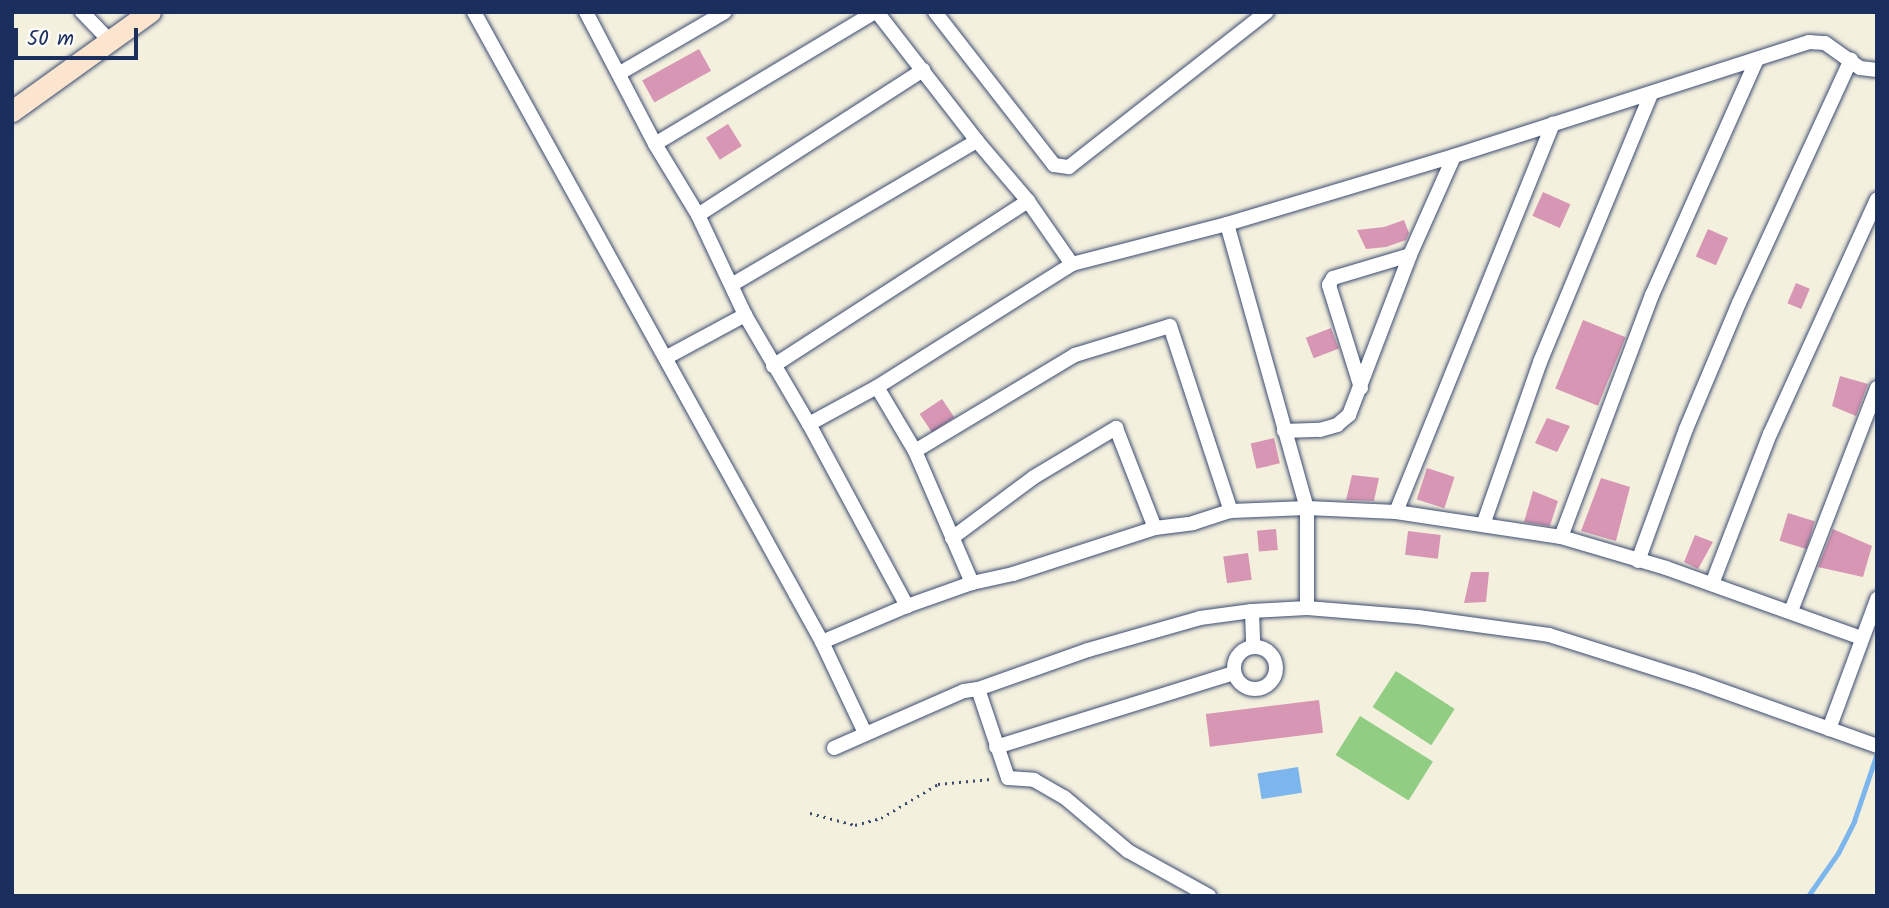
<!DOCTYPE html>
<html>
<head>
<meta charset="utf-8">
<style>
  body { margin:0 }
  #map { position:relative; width:1889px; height:908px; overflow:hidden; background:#f4f0de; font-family:Kalam,sans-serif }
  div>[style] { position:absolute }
  .green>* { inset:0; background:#91ce84; transform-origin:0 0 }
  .water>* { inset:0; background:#7cb6ed; transform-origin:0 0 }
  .stream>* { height:5px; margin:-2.5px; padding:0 2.5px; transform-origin:2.5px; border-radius:2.5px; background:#7cb6ed }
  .building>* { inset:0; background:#d796b4; transform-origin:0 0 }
  .path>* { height:2.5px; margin-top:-1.25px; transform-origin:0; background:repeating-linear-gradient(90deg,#3c4c71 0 2px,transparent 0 7px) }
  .roads { filter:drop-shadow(0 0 2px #3c4c71) drop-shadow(0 0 2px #3c4c71) }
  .street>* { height:14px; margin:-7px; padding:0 7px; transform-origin:7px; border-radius:7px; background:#fff }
  .street>.ring { margin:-7px; padding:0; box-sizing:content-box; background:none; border:14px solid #fff; border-radius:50% }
  .secondary>* { height:21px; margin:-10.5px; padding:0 10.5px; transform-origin:10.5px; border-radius:10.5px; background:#fbe5cf }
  span { translate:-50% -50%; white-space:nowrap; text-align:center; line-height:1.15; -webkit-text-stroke:6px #fdfcf7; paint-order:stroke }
  .frame { position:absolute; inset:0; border:14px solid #1b2f5e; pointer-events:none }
  .scale { position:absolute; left:14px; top:28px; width:124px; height:32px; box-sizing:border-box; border:4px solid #1b2f5e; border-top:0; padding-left:9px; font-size:21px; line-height:24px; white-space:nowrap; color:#1b2f5e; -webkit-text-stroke:5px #fdfcf7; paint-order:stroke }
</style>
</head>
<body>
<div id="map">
  <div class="green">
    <i style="left:1396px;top:671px;width:70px;height:43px;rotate:33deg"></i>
    <i style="left:1360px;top:716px;width:86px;height:46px;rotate:32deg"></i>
  </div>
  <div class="water">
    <i style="left:1298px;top:767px;width:26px;height:41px;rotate:81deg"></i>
  </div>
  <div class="stream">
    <i style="left:1808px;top:896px;width:52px;rotate:-55.1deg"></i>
    <i style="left:1838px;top:853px;width:36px;rotate:-63deg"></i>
    <i style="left:1854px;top:821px;width:72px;rotate:-71.3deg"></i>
  </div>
  <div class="building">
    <i style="left:699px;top:49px;width:25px;height:65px;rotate:61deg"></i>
    <i style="left:728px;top:124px;width:26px;height:26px;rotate:58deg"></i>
    <i style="left:1543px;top:192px;width:30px;height:26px;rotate:24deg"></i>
    <i style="clip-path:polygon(1404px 220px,1409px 233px,1406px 240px,1386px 247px,1366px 249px,1357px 230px,1384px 227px)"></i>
    <i style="left:1708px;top:229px;width:22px;height:30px;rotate:24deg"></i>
    <i style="left:1796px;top:283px;width:15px;height:22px;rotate:23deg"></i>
    <i style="left:1583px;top:320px;width:46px;height:74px;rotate:22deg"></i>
    <i style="left:1331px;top:328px;width:22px;height:27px;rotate:69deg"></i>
    <i style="clip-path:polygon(1840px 376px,1868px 384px,1856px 416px,1832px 406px)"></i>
    <i style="left:942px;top:399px;width:22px;height:27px;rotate:56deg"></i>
    <i style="clip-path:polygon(1547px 418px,1570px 426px,1557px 452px,1535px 443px)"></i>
    <i style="left:1274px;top:438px;width:26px;height:24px;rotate:77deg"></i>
    <i style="left:1427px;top:468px;width:29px;height:33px;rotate:18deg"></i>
    <i style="clip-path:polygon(1352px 475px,1379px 478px,1374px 501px,1346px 500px)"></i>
    <i style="clip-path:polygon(1601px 478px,1630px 487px,1616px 541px,1581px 531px)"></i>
    <i style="clip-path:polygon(1533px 491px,1558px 501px,1550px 526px,1524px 522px)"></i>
    <i style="left:1788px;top:513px;width:28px;height:29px;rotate:17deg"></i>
    <i style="left:1276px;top:529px;width:21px;height:19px;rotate:85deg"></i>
    <i style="clip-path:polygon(1833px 529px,1872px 546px,1863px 577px,1818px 567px)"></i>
    <i style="left:1408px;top:531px;width:33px;height:24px;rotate:7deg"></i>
    <i style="clip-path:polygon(1695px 535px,1713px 542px,1698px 569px,1684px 562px)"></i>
    <i style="left:1248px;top:553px;width:27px;height:25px;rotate:82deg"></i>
    <i style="clip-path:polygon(1471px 572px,1489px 572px,1486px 602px,1464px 603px)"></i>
    <i style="left:1319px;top:700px;width:33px;height:114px;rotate:83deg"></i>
  </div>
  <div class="path">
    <i style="left:810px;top:813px;width:47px;rotate:14.9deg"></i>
    <i style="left:855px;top:825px;width:27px;rotate:-15deg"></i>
    <i style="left:881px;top:818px;width:66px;rotate:-30.8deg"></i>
    <i style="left:938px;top:784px;width:53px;rotate:-5.4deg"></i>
  </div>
  <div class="roads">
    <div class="street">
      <i style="left:82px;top:12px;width:39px;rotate:46deg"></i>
      <i style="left:474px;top:12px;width:720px;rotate:61.08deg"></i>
      <i style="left:822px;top:642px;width:101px;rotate:64.7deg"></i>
      <i style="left:586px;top:12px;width:149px;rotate:62.4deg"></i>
      <i style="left:655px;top:144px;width:83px;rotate:58.8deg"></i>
      <i style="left:698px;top:215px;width:110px;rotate:64.8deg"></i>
      <i style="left:745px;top:315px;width:126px;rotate:59.6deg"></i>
      <i style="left:809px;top:424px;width:207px;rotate:61.7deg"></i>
      <i style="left:877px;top:12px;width:163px;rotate:52.2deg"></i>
      <i style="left:977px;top:141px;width:79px;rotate:49.6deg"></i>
      <i style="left:1028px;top:201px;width:77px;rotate:55.1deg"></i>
      <i style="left:935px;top:12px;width:194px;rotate:52.1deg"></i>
      <i style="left:1054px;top:165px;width:15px;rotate:8deg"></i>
      <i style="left:1069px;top:167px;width:251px;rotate:-38.1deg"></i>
      <i style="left:620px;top:73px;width:121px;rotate:-30.2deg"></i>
      <i style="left:655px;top:144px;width:257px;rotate:-31deg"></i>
      <i style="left:698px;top:215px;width:268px;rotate:-32.8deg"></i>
      <i style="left:1227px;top:224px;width:295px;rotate:74.3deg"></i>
      <i style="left:1307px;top:508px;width:100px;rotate:90deg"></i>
      <i style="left:733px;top:284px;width:283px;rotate:-30.4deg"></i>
      <i style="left:667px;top:357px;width:89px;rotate:-28.3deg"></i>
      <i style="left:773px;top:366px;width:304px;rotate:-32.9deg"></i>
      <i style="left:877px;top:387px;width:74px;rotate:59.3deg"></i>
      <i style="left:915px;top:451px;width:144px;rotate:66.6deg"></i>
      <i style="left:1361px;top:388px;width:108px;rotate:-107.3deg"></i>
      <i style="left:1329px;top:285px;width:8px;rotate:-60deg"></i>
      <i style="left:1333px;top:278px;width:80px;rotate:-16.6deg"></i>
      <i style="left:809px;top:424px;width:77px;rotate:-28.6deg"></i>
      <i style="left:877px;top:387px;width:231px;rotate:-32.2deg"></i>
      <i style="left:1072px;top:264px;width:160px;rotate:-14.5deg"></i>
      <i style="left:1227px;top:224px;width:237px;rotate:-16.7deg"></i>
      <i style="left:1454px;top:156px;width:373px;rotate:-17.8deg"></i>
      <i style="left:1809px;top:42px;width:16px;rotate:4deg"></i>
      <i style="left:1825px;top:43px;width:43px;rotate:35.5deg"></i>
      <i style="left:1860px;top:68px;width:17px;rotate:7deg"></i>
      <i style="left:1284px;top:431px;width:36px;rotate:-2deg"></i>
      <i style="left:1320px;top:430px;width:18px;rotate:-16deg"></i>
      <i style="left:1337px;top:425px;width:16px;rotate:-40deg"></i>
      <i style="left:1349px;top:415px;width:171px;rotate:-69.1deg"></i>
      <i style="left:1410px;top:255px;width:108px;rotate:-66deg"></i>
      <i style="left:915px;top:451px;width:187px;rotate:-31deg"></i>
      <i style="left:1075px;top:355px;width:99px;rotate:-17deg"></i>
      <i style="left:1170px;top:326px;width:195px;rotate:71.8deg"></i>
      <i style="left:1396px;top:512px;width:419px;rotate:-68deg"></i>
      <i style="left:1483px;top:525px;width:173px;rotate:-70.7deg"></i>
      <i style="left:1540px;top:362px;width:290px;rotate:-67.5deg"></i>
      <i style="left:1561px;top:537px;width:259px;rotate:-69.4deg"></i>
      <i style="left:1652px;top:295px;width:256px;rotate:-66deg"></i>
      <i style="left:952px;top:538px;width:102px;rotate:-36.6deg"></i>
      <i style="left:1034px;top:477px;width:96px;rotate:-30.9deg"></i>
      <i style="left:1116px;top:428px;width:107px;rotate:68.7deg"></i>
      <i style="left:1638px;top:561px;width:140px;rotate:-70deg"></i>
      <i style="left:1686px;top:429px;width:137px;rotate:-67.2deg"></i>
      <i style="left:1739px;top:303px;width:268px;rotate:-65.3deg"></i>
      <i style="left:1712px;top:584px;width:161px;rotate:-68.9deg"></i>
      <i style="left:1770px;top:434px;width:258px;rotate:-65.5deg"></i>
      <i style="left:1252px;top:611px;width:36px;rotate:88deg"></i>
      <i style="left:1791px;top:611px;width:239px;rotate:-68.9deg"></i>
      <i style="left:822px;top:642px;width:92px;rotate:-23deg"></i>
      <i style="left:907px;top:606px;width:69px;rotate:-19.5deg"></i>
      <i style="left:972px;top:583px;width:42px;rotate:-12.4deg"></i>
      <i style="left:1013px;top:574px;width:149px;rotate:-17.9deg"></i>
      <i style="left:1155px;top:528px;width:38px;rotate:-7deg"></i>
      <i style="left:1193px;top:523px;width:40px;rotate:-18deg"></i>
      <i style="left:1231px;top:511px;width:76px;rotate:-2.3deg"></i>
      <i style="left:1307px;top:508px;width:89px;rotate:2.6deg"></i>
      <i style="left:1396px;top:512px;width:167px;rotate:8.6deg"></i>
      <i style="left:1561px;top:537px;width:109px;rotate:16.4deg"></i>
      <i style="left:1666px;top:568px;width:208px;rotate:19.7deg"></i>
      <i class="ring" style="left:1234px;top:647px;width:28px;height:28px"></i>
      <i style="left:978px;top:689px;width:94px;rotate:71.4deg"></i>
      <i style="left:1008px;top:778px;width:26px;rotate:4deg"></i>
      <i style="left:1034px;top:780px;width:34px;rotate:30deg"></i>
      <i style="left:1064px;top:797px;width:84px;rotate:40.2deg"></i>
      <i style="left:1128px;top:851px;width:93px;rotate:29.1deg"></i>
      <i style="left:1829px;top:729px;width:139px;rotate:-69.7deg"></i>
      <i style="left:996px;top:747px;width:249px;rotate:-17.3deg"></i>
      <i style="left:834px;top:748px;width:142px;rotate:-23.7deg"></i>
      <i style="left:964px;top:691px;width:14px;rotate:-8deg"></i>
      <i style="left:978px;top:689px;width:117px;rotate:-19.5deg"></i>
      <i style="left:1088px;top:650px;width:116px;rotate:-15.9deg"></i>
      <i style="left:1200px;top:618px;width:52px;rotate:-7.7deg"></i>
      <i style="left:1252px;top:611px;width:55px;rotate:-3.1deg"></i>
      <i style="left:1307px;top:608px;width:111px;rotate:4.6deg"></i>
      <i style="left:1418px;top:617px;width:132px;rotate:7.8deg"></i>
      <i style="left:1549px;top:635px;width:150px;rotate:17.5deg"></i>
      <i style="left:1692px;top:680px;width:196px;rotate:19.6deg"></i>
    </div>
    <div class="secondary">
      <i style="left:12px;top:111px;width:170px;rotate:-35.7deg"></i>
    </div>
  </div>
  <div class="frame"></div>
  <div class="scale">50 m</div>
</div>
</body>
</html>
